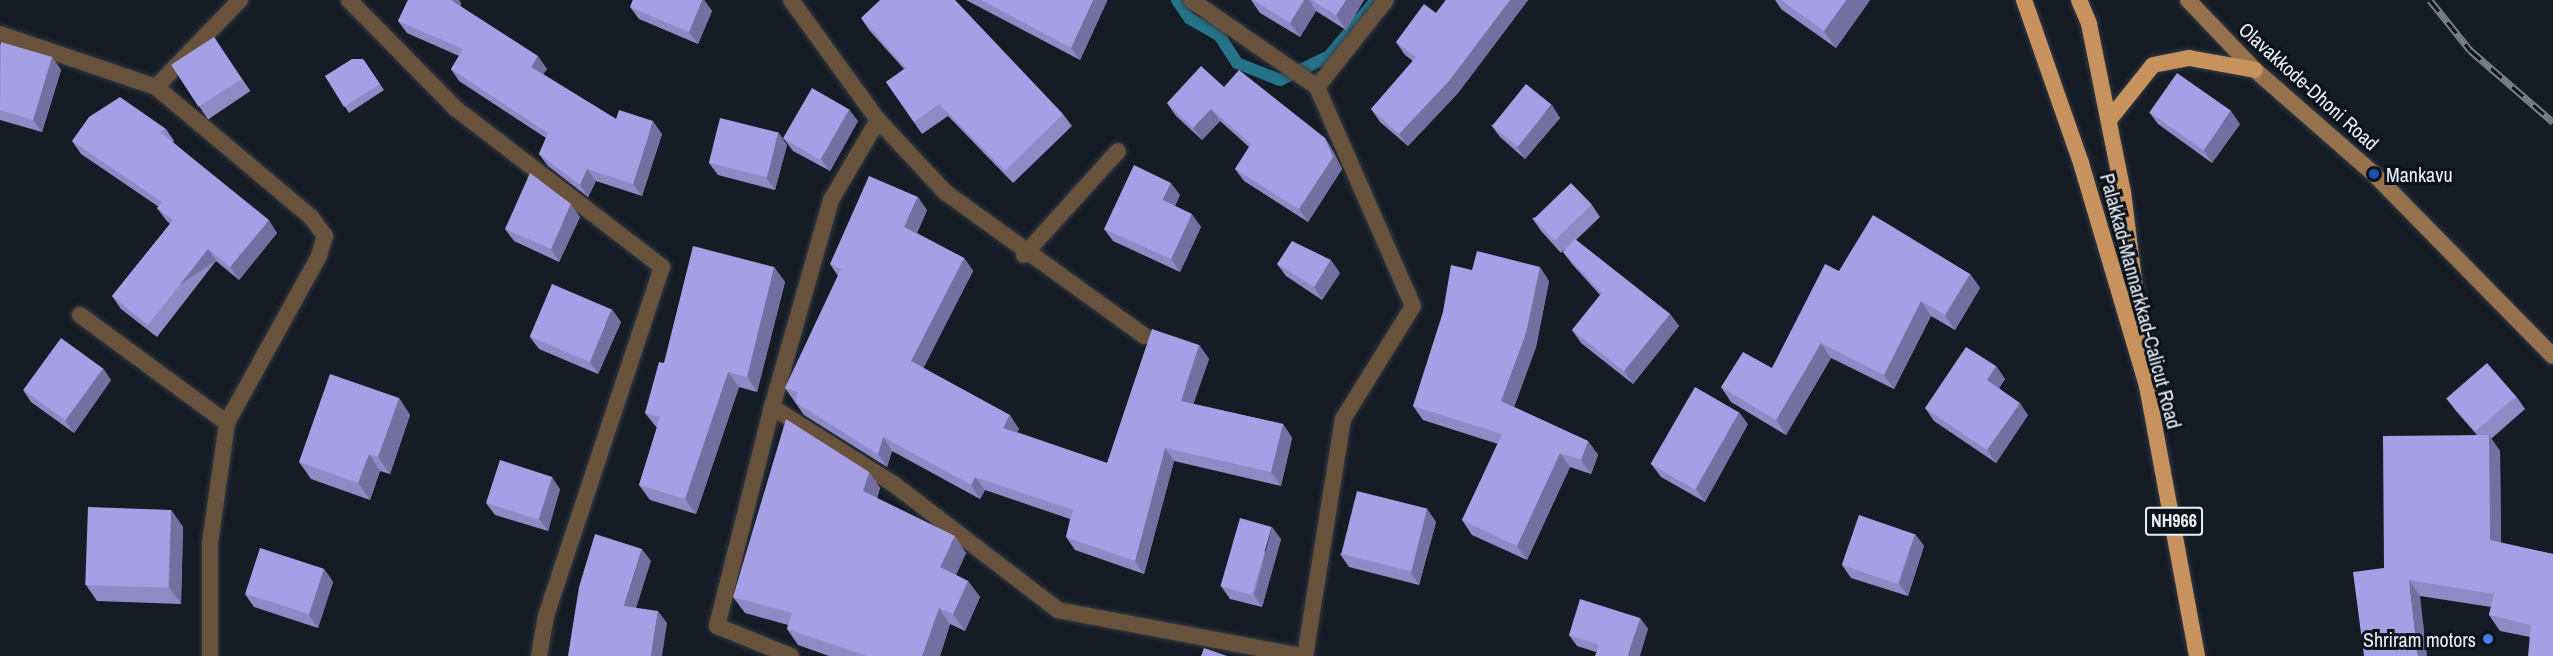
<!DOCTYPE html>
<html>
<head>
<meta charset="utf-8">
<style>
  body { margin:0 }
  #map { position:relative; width:2553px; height:656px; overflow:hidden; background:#151c26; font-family:"Archivo Narrow",sans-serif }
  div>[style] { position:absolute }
  .stream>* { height:12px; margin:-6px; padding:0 6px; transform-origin:6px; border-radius:6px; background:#267489 }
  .roads { filter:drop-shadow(0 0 2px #333a43) drop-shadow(0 0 2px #333a43) }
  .minor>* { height:16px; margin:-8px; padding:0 8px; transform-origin:8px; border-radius:8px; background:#69523c }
  .secondary>* { height:16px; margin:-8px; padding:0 8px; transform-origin:8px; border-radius:8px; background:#96714d }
  .trunk>* { height:16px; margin:-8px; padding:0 8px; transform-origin:8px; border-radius:8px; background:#c8925f }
  .rail>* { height:7px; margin-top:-3.5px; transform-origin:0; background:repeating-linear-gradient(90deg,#0c131c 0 14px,#7b8189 0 28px); box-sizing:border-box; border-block:2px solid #7b8189 }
  .wall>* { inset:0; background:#8f89c6; transform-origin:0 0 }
  .shaded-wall>* { inset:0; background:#746fa1; transform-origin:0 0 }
  .building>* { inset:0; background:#a69fe6; transform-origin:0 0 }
  .dots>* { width:16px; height:16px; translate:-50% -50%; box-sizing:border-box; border:3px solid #0c131c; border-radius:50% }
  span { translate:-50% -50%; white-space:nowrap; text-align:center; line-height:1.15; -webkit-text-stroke:6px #0c131c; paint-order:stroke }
  .shield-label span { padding:2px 4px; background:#0c131c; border:2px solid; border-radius:4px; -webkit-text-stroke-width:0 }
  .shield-label { font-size:18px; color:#ebf0f7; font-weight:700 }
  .street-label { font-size:20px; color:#ebf0f7 }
  .poi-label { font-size:20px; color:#ebf0f7 }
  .left { translate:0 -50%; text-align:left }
  .right { translate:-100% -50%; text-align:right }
</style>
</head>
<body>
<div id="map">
  <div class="stream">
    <i style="left:1177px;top:0;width:22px;rotate:56deg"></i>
    <i style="left:1189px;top:18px;width:34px;rotate:30deg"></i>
    <i style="left:1219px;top:35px;width:33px;rotate:57deg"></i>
    <i style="left:1237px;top:63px;width:46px;rotate:21.6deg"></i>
    <i style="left:1280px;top:80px;width:55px;rotate:-26.1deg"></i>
    <i style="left:1329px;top:56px;width:73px;rotate:-50deg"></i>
  </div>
  <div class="roads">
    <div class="minor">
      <i style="left:349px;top:0;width:151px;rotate:45.5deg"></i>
      <i style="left:455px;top:108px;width:261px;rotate:37.5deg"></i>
      <i style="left:662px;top:267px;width:368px;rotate:108.4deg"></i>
      <i style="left:546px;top:616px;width:41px;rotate:99.9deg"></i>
      <i style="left:791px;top:0;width:148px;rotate:54.1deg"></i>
      <i style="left:878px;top:120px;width:93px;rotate:120.4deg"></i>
      <i style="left:831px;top:200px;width:215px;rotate:105.9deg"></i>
      <i style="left:772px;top:407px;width:146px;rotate:32.4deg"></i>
      <i style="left:895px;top:485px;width:205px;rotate:37.5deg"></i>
      <i style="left:1058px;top:610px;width:248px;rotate:10.7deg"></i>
      <i style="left:1191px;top:0;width:153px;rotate:34.6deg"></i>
      <i style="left:0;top:34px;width:165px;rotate:18.8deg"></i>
      <i style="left:156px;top:87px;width:121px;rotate:-46deg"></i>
      <i style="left:156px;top:87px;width:202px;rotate:40deg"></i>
      <i style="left:311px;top:217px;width:24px;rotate:54deg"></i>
      <i style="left:325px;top:236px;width:21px;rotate:107deg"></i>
      <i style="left:319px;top:256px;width:191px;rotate:118.9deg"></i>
      <i style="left:227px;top:423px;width:120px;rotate:98.1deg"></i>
      <i style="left:210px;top:542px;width:114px;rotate:90deg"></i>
      <i style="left:878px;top:120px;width:98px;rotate:47.1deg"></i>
      <i style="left:945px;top:192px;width:246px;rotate:35.8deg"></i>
      <i style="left:1024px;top:255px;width:140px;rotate:-47.9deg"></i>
      <i style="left:80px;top:315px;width:182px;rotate:36.3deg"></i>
      <i style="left:772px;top:407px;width:226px;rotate:104.1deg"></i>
      <i style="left:717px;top:626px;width:80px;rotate:22.1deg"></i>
      <i style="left:1305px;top:656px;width:240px;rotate:-80.9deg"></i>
      <i style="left:1343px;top:419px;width:133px;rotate:-58.2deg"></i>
      <i style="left:1413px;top:306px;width:239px;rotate:-113.7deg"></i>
      <i style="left:1317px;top:87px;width:111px;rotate:-51.6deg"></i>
    </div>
    <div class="secondary">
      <i style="left:2188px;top:0;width:97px;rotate:46.3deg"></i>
      <i style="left:2255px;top:70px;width:158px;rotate:41.2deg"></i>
      <i style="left:2374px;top:174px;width:255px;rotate:45.5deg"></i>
    </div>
    <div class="trunk">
      <i style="left:2024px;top:0;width:173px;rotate:70.7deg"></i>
      <i style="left:2081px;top:163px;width:233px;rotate:73.5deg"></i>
      <i style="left:2147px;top:386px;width:275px;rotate:79.5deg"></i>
      <i style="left:2079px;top:0;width:26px;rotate:67deg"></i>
      <i style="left:2089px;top:24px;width:171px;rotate:78.6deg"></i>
      <i style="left:2123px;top:192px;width:153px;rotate:82.9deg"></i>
      <i style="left:2109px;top:120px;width:70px;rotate:-51.3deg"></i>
      <i style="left:2153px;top:65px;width:37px;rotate:-11deg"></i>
      <i style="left:2189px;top:58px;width:67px;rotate:10.3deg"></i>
    </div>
  </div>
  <div class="rail">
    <i style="left:2430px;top:0;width:64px;rotate:51.3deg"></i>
    <i style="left:2470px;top:50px;width:110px;rotate:40.9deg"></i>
  </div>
  <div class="wall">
    <i style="clip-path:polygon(408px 0,459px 0,461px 4px,460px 6px,547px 69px,543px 74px,616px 119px,662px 134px,642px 196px,596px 181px,588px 197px,548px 166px,539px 154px,546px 138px,459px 81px,451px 69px,459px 56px,407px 33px,398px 21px)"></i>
    <i style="clip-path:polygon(633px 0,704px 0,712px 11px,698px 44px,639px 19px,630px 7px)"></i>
    <i style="clip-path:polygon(966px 0,1107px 0,1107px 1px,1080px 60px)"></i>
    <i style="clip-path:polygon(1251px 0,1364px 0,1346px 30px,1316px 11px,1300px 37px,1260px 13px)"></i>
    <i style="clip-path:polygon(1446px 0,1528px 0,1458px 93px,1408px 146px,1380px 122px,1371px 109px,1413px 61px,1405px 55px,1396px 42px,1436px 13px)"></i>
    <i style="clip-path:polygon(1775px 0,1870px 0,1836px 48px,1781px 9px)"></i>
    <i style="clip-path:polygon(861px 18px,1063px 114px,1072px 126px,1013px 183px,948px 116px,922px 134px,886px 82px,904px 69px,869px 30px)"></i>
    <i style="left:214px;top:37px;width:65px;height:51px;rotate:56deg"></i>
    <i style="clip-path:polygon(0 44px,52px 57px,61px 70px,42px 132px,0 120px)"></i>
    <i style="clip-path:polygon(363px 59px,384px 90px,349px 113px,325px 76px)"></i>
    <i style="clip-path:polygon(1224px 87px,1325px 138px,1333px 151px,1342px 169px,1308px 222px,1244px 181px,1235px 169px,1249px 147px,1220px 121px,1202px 140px,1176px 116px,1167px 103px)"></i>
    <i style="clip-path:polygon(2149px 112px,2240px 124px,2212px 163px,2158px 124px)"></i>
    <i style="clip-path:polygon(1560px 118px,1525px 159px,1500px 137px,1491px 125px)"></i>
    <i style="clip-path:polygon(858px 121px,830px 171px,793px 151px,784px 139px)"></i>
    <i style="clip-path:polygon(166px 129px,174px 141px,173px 142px,277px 233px,239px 280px,216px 261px,157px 337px,121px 309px,112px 296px,170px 224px,166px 220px,157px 208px,159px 207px,81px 154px,72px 141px)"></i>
    <i style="clip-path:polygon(778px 132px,787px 145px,775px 190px,718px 175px,709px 163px)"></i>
    <i style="clip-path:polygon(1180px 195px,1175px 206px,1201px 227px,1180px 272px,1113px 241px,1104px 229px)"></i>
    <i style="clip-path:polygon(1592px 205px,1600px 217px,1576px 240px,1670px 314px,1679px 326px,1633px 384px,1581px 343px,1572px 330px,1600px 295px,1572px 264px,1563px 252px,1565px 249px,1561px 253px,1541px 231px,1532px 218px)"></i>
    <i style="clip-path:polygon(927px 210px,917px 233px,964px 258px,973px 271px,923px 368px,1019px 429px,1017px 432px,1107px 463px,1199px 345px,1209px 359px,1193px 404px,1283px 424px,1292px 438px,1281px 486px,1174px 461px,1144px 574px,1075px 550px,1066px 537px,1070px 519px,985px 490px,980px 499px,892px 451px,887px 467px,804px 415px,785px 388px,838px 276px,830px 264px)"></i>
    <i style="clip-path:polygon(580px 217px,559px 262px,514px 241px,505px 229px)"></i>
    <i style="clip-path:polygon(1277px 264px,1340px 273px,1322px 300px,1286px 276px)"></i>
    <i style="clip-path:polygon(774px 267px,785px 282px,757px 392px,739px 387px,696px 514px,650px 500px,639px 485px,657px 428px,645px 413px,664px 363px)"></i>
    <i style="clip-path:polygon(1472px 270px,1549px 281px,1536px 347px,1514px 407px,1588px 441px,1598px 455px,1591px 474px,1570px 467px,1527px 560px,1472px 535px,1462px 520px,1498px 444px,1423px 420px,1413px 406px)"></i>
    <i style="clip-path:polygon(1839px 271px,1970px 274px,1980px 288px,1955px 330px,1931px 316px,1894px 389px,1831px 358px,1786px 435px,1731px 402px,1721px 387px,1772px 368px)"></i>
    <i style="clip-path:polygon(621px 322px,598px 374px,539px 349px,530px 337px)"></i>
    <i style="clip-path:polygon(1996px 366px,2005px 379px,1999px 388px,2028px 415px,1996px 463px,1934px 421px,1925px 408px)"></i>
    <i style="clip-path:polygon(111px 380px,74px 433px,31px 402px,23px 390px)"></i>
    <i style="clip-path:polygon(2516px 396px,2525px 409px,2491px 439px,2500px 451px,2501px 543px,2553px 554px,2530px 637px,2500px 631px,2489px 615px,2491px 607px,2420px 596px,2384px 568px,2477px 435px,2456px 411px,2447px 399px)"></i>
    <i style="clip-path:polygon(399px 398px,410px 415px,390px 474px,380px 471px,370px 500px,311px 479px,299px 462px)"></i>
    <i style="clip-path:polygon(1748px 424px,1705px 502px,1661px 477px,1652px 465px)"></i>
    <i style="clip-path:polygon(869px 472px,880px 488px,877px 499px,966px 553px,956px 575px,968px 581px,980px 597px,965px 631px,950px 624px,940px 656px,829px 656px,798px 645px,787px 629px,788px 625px,745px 613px,733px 597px)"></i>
    <i style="clip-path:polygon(560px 489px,548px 531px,495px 515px,486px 503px)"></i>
    <i style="clip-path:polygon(1427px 509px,1436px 522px,1419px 585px,1349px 567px,1340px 554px)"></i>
    <i style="clip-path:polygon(171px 510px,183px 527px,181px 604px,97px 601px,86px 585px)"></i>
    <i style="clip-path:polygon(1915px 534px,1924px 546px,1908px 596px,1851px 578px,1842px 565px)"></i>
    <i style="clip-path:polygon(1281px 539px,1262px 607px,1230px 599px,1221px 586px)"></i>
    <i style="clip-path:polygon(324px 569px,333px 582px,318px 628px,254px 607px,245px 594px)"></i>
    <i style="clip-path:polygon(1640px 618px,1648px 629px,1596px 652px,1577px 646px,1569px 635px)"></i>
  </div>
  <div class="shaded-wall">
    <i style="clip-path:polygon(450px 0,459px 0,461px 4px,458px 11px)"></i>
    <i style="clip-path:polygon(702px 0,704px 0,712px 11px,698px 44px,689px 32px)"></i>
    <i style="clip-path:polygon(1093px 0,1107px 0,1107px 1px,1080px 60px,1071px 48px)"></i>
    <i style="clip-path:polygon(1304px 0,1309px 0,1316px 11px,1300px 37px,1290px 23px)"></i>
    <i style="clip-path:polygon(1346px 0,1364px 0,1346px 30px,1336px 15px)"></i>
    <i style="clip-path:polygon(1510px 0,1528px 0,1458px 93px,1408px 146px,1399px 134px)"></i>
    <i style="clip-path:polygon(1846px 0,1870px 0,1836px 48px,1824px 31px)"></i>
    <i style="clip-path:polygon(538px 56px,547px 69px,540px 79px,531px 67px)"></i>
    <i style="clip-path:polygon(52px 57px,61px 70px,42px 132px,33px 120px)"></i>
    <i style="clip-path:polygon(1552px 105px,1560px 118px,1525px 159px,1516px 146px)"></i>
    <i style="clip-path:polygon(849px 109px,858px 121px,830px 171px,821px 159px)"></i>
    <i style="clip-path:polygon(1211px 109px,1220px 121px,1202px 140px,1193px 128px)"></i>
    <i style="clip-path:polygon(2231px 111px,2240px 124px,2212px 163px,2204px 150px)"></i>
    <i style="clip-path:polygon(653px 121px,662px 134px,642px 196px,633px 184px)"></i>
    <i style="clip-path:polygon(778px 132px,787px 145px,775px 190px,766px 177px)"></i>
    <i style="clip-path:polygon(1325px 138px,1333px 151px,1342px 169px,1308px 222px,1299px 209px)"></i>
    <i style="clip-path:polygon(587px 169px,596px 181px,588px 197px,580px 185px)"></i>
    <i style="clip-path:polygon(1171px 183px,1180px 195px,1172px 212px,1163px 200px)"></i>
    <i style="clip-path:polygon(918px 197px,927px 210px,914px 240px,904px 227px)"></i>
    <i style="clip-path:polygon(571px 204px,580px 217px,559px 262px,551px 249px)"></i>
    <i style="clip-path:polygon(1192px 214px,1201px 227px,1180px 272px,1171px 259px)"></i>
    <i style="clip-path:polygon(269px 220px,277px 233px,239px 280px,230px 267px)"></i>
    <i style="left:208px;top:249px;width:14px;height:97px;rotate:56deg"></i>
    <i style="clip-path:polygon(964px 258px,973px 271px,920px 375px,911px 361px)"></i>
    <i style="clip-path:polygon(1331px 260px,1340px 273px,1322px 300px,1314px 287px)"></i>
    <i style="clip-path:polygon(774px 267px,785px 282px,757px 392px,747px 377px)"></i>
    <i style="clip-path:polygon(1540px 267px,1549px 281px,1536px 347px,1511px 415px,1501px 401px)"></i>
    <i style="clip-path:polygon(1970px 274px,1980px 288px,1955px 330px,1945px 315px)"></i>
    <i style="clip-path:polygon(1921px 301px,1931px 316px,1894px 389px,1884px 375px)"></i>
    <i style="clip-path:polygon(612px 309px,621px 322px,598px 374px,590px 362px)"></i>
    <i style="clip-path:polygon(1670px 314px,1679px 326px,1633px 384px,1624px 371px)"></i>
    <i style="clip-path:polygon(1821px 343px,1831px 358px,1786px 435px,1776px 420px)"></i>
    <i style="clip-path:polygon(1199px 345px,1209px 359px,1190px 414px,1181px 401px)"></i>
    <i style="clip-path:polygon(1996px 366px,2005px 379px,1996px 393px,1987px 380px)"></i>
    <i style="clip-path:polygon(103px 368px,111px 380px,74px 433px,65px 420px)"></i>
    <i style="clip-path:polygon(728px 372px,739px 387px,696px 514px,685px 499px)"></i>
    <i style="clip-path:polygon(399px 398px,410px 415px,390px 474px,378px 457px)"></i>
    <i style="clip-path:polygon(2020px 403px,2028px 415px,1996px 463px,1987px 450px)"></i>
    <i style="clip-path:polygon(1739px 412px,1748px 424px,1705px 502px,1696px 489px)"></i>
    <i style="clip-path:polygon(1010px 415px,1019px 429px,1012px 441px,1003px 428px)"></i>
    <i style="clip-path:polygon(1283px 424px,1292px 438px,1281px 486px,1271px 472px)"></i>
    <i style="clip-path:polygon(2489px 435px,2500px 451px,2501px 556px,2490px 540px)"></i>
    <i style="clip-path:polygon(883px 437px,892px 451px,887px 467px,878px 454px)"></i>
    <i style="clip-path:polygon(1588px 441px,1598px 455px,1591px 474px,1581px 460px)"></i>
    <i style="clip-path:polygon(1165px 448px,1174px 461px,1144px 574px,1135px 561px)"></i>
    <i style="clip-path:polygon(1560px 453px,1570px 467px,1527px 560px,1517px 546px)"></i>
    <i style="clip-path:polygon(369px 454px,380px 471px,370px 500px,358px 483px)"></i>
    <i style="clip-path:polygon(869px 472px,880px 488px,874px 508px,863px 491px)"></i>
    <i style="clip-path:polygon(552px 477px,560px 489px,548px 531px,539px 519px)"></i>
    <i style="clip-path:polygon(975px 477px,985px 490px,980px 499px,971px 485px)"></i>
    <i style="clip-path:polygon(1427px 509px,1436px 522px,1419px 585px,1411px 573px)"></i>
    <i style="clip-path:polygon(171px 510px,183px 527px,181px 604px,169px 587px)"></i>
    <i style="clip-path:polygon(1272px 527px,1281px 539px,1262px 607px,1254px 595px)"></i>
    <i style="clip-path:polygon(1915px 534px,1924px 546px,1908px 596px,1899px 584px)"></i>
    <i style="clip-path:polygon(955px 536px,966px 553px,952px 584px,940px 567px)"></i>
    <i style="clip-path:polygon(642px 549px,651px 561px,633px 618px,624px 606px)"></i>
    <i style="clip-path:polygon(324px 569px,333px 582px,318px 628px,309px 615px)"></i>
    <i style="clip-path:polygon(2409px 580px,2420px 596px,2427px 656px,2418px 656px)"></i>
    <i style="clip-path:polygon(968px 581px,980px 597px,965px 631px,953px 614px)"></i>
    <i style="clip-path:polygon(939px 608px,950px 624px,940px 656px,922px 656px)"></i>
    <i style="clip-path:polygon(658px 611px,667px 623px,662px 656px,651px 656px)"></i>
    <i style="clip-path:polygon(1640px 618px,1648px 629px,1640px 656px,1628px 656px)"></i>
  </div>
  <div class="building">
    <i style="clip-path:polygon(408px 0,451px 0,538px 56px,531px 67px,616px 119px,619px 110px,653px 121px,633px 184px,587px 169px,580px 185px,539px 154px,548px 133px,451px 69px,463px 49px,398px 21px)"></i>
    <i style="clip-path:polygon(633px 0,702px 0,689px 32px,630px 7px)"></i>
    <i style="clip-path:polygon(880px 0,955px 0,1063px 114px,1005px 171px,939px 104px,914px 122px,886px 82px,906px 68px,861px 18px)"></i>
    <i style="clip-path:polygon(981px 0,1093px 0,1071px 48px)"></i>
    <i style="clip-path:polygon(1253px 0,1304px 0,1290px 23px)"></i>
    <i style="clip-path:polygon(1312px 0,1346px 0,1336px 15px)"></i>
    <i style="clip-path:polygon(1446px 0,1510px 0,1449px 81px,1399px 134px,1371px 109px,1416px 57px,1396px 42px,1424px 4px,1436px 13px)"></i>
    <i style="clip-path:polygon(1781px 0,1846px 0,1824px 31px)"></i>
    <i style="left:214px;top:37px;width:50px;height:51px;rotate:57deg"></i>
    <i style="clip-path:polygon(1px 42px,52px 57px,33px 120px,0 110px)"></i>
    <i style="clip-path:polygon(352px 59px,363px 59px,380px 84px,344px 107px,325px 76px)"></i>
    <i style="clip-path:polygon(1201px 66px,1224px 87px,1239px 70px,1325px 138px,1333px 157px,1299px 209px,1235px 169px,1251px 144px,1211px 109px,1193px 128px,1167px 103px)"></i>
    <i style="left:2177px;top:73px;width:66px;height:48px;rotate:35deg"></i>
    <i style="left:1526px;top:84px;width:33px;height:54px;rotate:39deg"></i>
    <i style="left:812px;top:88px;width:43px;height:58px;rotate:30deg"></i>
    <i style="clip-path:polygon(120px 97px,166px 129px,160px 132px,269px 220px,230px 267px,208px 249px,148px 325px,112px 296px,173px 220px,157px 208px,162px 202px,72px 141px,89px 117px)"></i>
    <i style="left:720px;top:118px;width:60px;height:46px;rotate:14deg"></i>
    <i style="clip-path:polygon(1134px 165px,1171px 183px,1163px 200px,1192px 214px,1171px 259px,1104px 229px)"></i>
    <i style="clip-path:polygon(530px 173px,571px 204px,551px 249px,505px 229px)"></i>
    <i style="clip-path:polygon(869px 176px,918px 197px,904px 227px,964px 258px,911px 361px,1010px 415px,1003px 428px,1107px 463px,1152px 329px,1199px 345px,1181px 401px,1283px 424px,1271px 472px,1165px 448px,1135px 561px,1066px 537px,1073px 510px,975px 477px,971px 485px,883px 437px,878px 454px,795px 402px,798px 392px,785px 388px,841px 269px,830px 264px)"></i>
    <i style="left:1571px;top:183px;width:30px;height:52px;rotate:46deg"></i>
    <i style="clip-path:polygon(1873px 215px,1970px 274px,1945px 315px,1921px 301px,1884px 375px,1821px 343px,1776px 420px,1721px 387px,1743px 352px,1772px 368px,1825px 264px,1839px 271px)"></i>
    <i style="clip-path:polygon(1575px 239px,1670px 314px,1624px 371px,1572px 330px,1602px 293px,1563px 252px)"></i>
    <i style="clip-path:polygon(1292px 241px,1331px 260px,1314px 287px,1277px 264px)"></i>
    <i style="clip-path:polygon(693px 246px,774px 267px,747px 377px,728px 372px,685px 499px,639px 485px,660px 417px,645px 413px,659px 362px,664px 363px)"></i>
    <i style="clip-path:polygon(1477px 251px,1540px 267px,1526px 333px,1501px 401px,1588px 441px,1581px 460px,1560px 453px,1517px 546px,1462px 520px,1502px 434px,1413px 406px,1443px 312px,1451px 265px,1472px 270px)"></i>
    <i style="left:552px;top:284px;width:65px;height:57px;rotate:23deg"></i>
    <i style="left:61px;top:338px;width:52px;height:64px;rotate:36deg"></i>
    <i style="clip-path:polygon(1966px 347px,1996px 366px,1987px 380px,2020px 403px,1987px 450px,1925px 408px)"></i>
    <i style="left:2487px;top:363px;width:44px;height:54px;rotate:49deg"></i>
    <i style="clip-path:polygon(330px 374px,399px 398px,378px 457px,369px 454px,358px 483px,299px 462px)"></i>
    <i style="left:1695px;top:387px;width:51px;height:89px;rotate:30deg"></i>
    <i style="clip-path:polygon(786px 419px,869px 472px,863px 491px,955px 536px,940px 567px,968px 581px,953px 614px,939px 608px,922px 656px,867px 656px,787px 629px,792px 613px,733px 597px)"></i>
    <i style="clip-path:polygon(2489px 435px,2490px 540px,2553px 554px,2553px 656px,2528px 656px,2531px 625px,2489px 615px,2494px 594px,2409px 580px,2418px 656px,2364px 656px,2353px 572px,2384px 568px,2383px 436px)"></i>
    <i style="left:500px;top:460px;width:55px;height:45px;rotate:18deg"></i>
    <i style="left:1357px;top:491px;width:72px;height:65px;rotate:14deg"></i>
    <i style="left:88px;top:507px;width:83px;height:78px;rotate:2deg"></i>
    <i style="left:1859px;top:515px;width:59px;height:53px;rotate:19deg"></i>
    <i style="left:1240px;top:518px;width:33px;height:71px;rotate:16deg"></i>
    <i style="clip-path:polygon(595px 534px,642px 549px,624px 606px,658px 611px,651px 656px,568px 656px,579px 587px)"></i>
    <i style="left:260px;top:548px;width:67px;height:48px;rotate:18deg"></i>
    <i style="clip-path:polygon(1580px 599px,1640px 618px,1628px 656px,1595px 656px,1599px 645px,1569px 635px)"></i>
    <i style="clip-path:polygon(1204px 648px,1227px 656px,1201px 656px)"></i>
  </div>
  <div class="dots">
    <i style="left:2374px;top:174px;background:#1a4fb4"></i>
    <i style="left:2488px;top:639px;background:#3f7fe0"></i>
  </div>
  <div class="shield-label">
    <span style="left:2174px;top:521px">NH966</span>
  </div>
  <div class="street-label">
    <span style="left:2309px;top:86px;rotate:42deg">Olavakkode-Dhoni Road</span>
    <span style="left:2141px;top:301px;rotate:75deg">Palakkad-Mannarkkad-Calicut Road</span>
  </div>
  <div class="poi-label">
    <span class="left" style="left:2386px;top:174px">Mankavu</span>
    <span class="right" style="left:2476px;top:639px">Shriram motors</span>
  </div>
</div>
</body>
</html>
